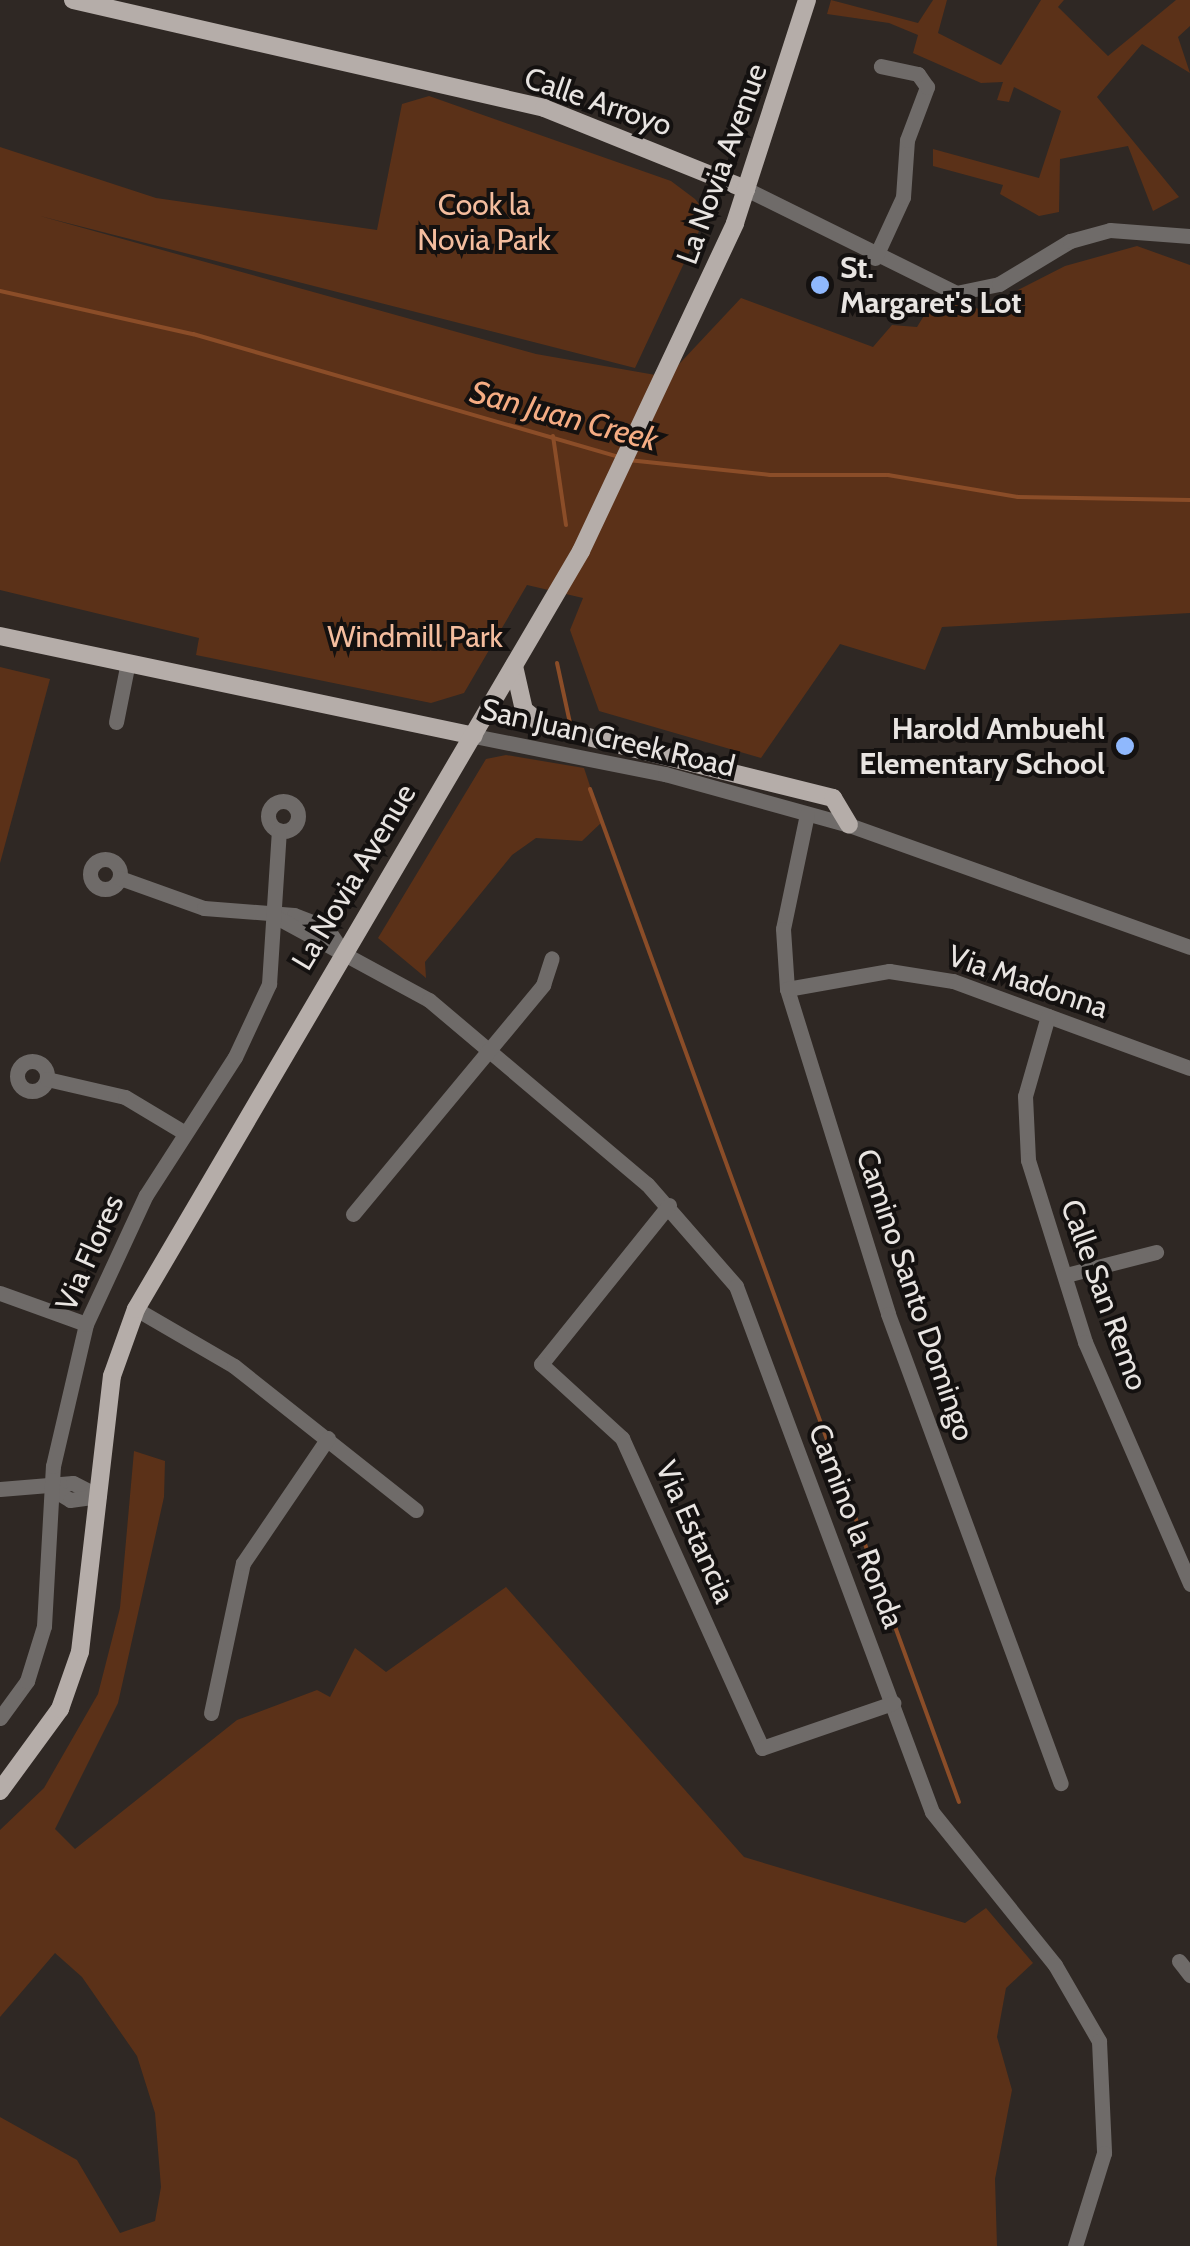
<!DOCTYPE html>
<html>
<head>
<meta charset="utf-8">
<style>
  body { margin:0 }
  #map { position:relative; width:1190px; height:2246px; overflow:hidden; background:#2f2824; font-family:Cabin,sans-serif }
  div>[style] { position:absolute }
  .green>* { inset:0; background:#5b3118 }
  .stream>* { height:4px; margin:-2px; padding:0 2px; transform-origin:2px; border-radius:2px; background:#8b4d28 }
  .minor>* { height:15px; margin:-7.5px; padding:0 7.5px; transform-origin:7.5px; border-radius:7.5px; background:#6f6b69 }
  .minor>.ring { margin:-7.5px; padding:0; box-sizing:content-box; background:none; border:15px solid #6f6b69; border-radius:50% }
  .major>* { height:18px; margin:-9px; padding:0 9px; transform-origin:9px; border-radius:9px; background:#b5ada9 }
  .dots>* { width:28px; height:28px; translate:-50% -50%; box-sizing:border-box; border:5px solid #141110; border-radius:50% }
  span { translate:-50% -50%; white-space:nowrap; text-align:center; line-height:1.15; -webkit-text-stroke:8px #141110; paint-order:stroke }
  .street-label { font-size:30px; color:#e8e4e1 }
  .park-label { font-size:30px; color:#f4bd9e }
  .poi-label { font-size:30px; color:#e8e4e1; font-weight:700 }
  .left { translate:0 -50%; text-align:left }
  .right { translate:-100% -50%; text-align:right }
  .water-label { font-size:32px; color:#f5ac83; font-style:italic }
</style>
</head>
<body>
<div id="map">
  <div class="green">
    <i style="clip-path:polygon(831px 0,918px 23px,933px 0,947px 0,938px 33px,1001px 65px,1041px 0,1064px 0,1058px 7px,1108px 56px,1176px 0,1190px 0,1190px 26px,1178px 37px,1190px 73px,1142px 44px,1097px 97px,1179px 197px,1153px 211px,1128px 146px,1060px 159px,1059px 212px,1039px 216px,1000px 194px,1003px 185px,933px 166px,933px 149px,1039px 178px,1061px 111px,1014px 87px,1009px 102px,997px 100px,1003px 82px,981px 83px,913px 53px,918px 35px,889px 23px,827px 14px)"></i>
    <i style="clip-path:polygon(429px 96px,671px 181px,695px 199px,707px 214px,635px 368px,40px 216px,536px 354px,667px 377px,741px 298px,873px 347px,892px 325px,917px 327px,933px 301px,981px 309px,1065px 266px,1137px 246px,1190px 265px,1190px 613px,942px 627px,925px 670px,840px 644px,761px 758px,599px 711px,570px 630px,583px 598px,527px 585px,464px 693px,431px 703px,196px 655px,199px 638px,0 590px,0 147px,156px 198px,377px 230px,402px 104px)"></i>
    <i style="clip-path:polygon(0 667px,50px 679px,0 863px)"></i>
    <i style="clip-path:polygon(506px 755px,584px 768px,602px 822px,582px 841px,536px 838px,512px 855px,425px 962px,426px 978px,378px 938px,486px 759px)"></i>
    <i style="clip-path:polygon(134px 1451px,165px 1461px,164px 1497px,118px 1703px,55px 1829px,75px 1849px,237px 1720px,317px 1690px,330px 1697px,355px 1648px,386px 1672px,506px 1587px,744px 1857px,965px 1923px,986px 1908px,1033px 1963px,1006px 1988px,997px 2037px,1012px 2090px,995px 2179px,997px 2246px,0 2246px,0 2117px,77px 2160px,120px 2233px,155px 2221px,161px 2187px,155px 2113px,137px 2056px,82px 1977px,55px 1953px,0 2017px,0 1830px,44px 1788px,98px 1694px,120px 1608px)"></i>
  </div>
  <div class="stream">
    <i style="left:0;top:291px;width:198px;rotate:12.6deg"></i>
    <i style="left:193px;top:334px;width:443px;rotate:16.1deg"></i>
    <i style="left:553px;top:436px;width:90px;rotate:81.7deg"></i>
    <i style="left:628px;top:460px;width:143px;rotate:6deg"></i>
    <i style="left:770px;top:475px;width:118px"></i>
    <i style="left:888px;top:475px;width:132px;rotate:9.6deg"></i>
    <i style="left:1018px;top:497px;width:172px;rotate:1deg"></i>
    <i style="left:557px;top:663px;width:66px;rotate:77.8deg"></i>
    <i style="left:590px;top:789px;width:1078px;rotate:69.99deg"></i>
  </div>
  <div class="minor">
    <i style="left:746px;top:189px;width:234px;rotate:26.3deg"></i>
    <i style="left:956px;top:293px;width:44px;rotate:-11.8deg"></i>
    <i style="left:999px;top:284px;width:83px;rotate:-31.2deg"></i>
    <i style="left:1070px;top:241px;width:41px;rotate:-15.4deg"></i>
    <i style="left:1110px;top:230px;width:80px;rotate:4.3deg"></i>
    <i style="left:875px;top:258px;width:67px;rotate:-65.3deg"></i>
    <i style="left:903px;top:197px;width:57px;rotate:-86deg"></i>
    <i style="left:907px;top:140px;width:57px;rotate:-69.3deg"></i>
    <i style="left:927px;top:87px;width:16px;rotate:-125deg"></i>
    <i style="left:918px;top:74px;width:38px;rotate:-168deg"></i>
    <i style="left:116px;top:722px;width:61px;rotate:-78.7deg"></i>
    <i style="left:474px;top:736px;width:195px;rotate:11.3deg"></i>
    <i style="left:665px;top:774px;width:191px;rotate:15.5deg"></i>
    <i style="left:849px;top:825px;width:362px;rotate:19.7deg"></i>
    <i class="ring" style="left:268px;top:801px;width:15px;height:15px"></i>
    <i style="left:807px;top:814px;width:117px;rotate:101.8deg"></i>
    <i style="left:783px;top:929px;width:60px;rotate:86.2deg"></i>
    <i style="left:787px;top:989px;width:340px;rotate:72.7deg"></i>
    <i style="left:888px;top:1314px;width:500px;rotate:69.8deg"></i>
    <i class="ring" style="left:90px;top:859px;width:15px;height:15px"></i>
    <i style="left:120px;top:878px;width:89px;rotate:19.7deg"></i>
    <i style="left:204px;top:908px;width:90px;rotate:4.4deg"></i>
    <i style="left:294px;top:915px;width:34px;rotate:21deg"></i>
    <i style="left:326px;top:927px;width:27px;rotate:56deg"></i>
    <i style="left:276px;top:917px;width:174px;rotate:28.5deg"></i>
    <i style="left:429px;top:1000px;width:285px;rotate:40.2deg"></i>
    <i style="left:647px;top:1184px;width:135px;rotate:48.9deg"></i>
    <i style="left:736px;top:1286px;width:561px;rotate:69.56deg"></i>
    <i style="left:932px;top:1812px;width:196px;rotate:51.2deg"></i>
    <i style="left:1055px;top:1965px;width:88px;rotate:59.9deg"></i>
    <i style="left:1099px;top:2041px;width:112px;rotate:87.4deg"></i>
    <i style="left:1104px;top:2153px;width:97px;rotate:107.3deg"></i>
    <i style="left:787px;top:989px;width:104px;rotate:-10deg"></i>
    <i style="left:889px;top:971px;width:65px;rotate:8.9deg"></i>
    <i style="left:953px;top:981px;width:252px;rotate:20.2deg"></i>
    <i style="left:1048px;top:1016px;width:83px;rotate:106deg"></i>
    <i style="left:1025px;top:1096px;width:64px;rotate:87.3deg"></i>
    <i style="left:1028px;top:1160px;width:191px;rotate:72.6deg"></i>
    <i style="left:1085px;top:1342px;width:264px;rotate:66.5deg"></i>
    <i class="ring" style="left:17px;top:1061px;width:15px;height:15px"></i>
    <i style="left:47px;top:1079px;width:80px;rotate:13deg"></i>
    <i style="left:125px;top:1097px;width:70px;rotate:31deg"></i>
    <i style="left:669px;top:1205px;width:204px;rotate:128.8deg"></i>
    <i style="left:541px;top:1364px;width:110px;rotate:42.4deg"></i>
    <i style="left:622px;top:1438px;width:340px;rotate:65.7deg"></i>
    <i style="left:762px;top:1748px;width:139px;rotate:-19deg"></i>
    <i style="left:353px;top:1214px;width:298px;rotate:-50.3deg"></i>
    <i style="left:543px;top:985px;width:28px;rotate:-72deg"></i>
    <i style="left:1066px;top:1275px;width:93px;rotate:-14.3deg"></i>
    <i style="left:0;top:1293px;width:91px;rotate:19.8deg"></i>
    <i style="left:136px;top:1309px;width:113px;rotate:30.2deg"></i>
    <i style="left:234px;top:1366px;width:232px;rotate:38.4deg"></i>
    <i style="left:0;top:1489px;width:73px;rotate:-4.7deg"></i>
    <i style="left:73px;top:1483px;width:29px;rotate:27deg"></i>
    <i style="left:52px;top:1489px;width:21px;rotate:31deg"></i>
    <i style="left:70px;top:1500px;width:29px;rotate:-8deg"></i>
    <i style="left:211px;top:1713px;width:153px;rotate:-78deg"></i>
    <i style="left:243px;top:1563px;width:151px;rotate:-55.8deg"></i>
    <i style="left:0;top:1718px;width:46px;rotate:-53.9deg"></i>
    <i style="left:27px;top:1681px;width:58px;rotate:-72.8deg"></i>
    <i style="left:44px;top:1626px;width:160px;rotate:-86.8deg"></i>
    <i style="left:53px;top:1466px;width:146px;rotate:-76.9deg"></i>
    <i style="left:86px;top:1324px;width:142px;rotate:-65.1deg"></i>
    <i style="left:146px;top:1195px;width:164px;rotate:-57.2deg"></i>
    <i style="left:235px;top:1057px;width:81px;rotate:-65deg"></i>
    <i style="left:269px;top:984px;width:154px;rotate:-86.3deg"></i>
    <i style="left:1179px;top:1961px;width:18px;rotate:52deg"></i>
  </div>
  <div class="major">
    <i style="left:73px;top:0;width:483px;rotate:12.9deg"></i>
    <i style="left:544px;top:108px;width:218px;rotate:21.9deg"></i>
    <i style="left:0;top:636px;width:484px;rotate:11.9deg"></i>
    <i style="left:514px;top:666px;width:45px;rotate:77.2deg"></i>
    <i style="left:524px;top:710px;width:26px;rotate:39deg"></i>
    <i style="left:544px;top:726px;width:298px;rotate:14deg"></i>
    <i style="left:833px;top:798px;width:31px;rotate:59deg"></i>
    <i style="left:0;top:1791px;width:102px;rotate:-53.8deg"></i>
    <i style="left:60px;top:1709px;width:60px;rotate:-70.7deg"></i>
    <i style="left:80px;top:1652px;width:278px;rotate:-83.4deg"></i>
    <i style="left:112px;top:1376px;width:71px;rotate:-70.3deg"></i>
    <i style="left:136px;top:1309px;width:879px;rotate:-59.58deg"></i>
    <i style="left:581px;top:551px;width:362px;rotate:-64.8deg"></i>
    <i style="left:735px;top:223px;width:234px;rotate:-72.1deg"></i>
  </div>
  <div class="dots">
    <i style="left:820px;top:285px;background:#8fb8fd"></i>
    <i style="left:1125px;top:746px;background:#8fb8fd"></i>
  </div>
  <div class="street-label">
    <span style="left:598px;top:102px;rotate:19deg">Calle Arroyo</span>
    <span style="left:722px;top:164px;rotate:-70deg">La Novia Avenue</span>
    <span style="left:608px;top:738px;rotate:13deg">San Juan Creek Road</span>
    <span style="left:354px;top:877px;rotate:-59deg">La Novia Avenue</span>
    <span style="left:1028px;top:982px;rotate:19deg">Via Madonna</span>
    <span style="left:90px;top:1253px;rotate:-66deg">Via Flores</span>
    <span style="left:915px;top:1295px;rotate:71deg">Camino Santo Domingo</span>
    <span style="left:1104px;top:1295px;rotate:70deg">Calle San Remo</span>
    <span style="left:856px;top:1526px;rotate:69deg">Camino la Ronda</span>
    <span style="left:695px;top:1532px;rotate:66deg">Via Estancia</span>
  </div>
  <div class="park-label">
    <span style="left:484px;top:222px">Cook la<br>Novia Park</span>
    <span style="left:415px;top:637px">Windmill Park</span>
  </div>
  <div class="poi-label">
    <span class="left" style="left:840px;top:285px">St.<br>Margaret's Lot</span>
    <span class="right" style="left:1105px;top:746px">Harold Ambuehl<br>Elementary School</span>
  </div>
  <div class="water-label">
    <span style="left:564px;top:416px;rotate:15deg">San Juan Creek</span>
  </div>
</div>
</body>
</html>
